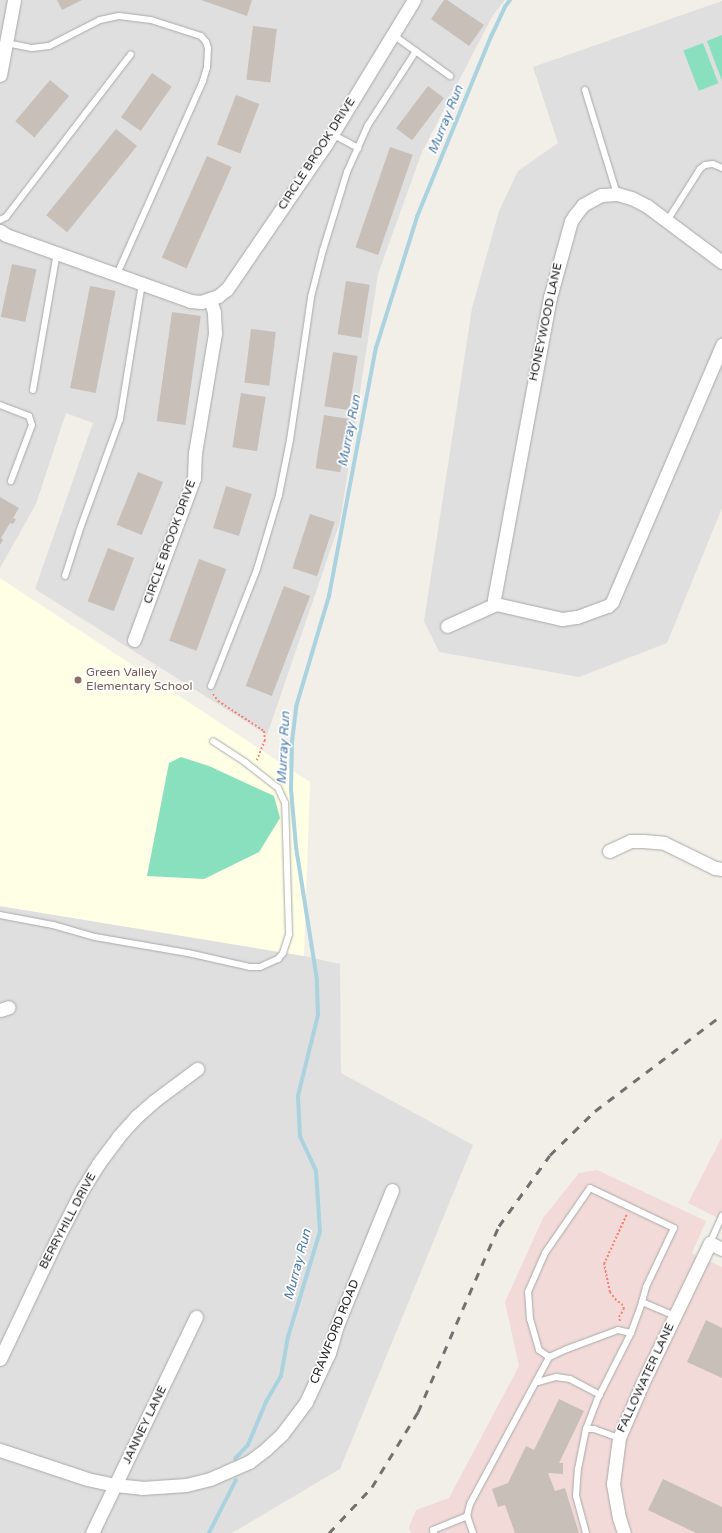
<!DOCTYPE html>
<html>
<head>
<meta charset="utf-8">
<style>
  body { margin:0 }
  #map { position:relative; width:722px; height:1533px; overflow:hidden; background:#f2efe9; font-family:"Varela Round",sans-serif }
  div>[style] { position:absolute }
  .residential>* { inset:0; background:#e0dfdf }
  .commercial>* { inset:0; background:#f2dad9 }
  .education>* { inset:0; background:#ffffe5 }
  .pitch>* { inset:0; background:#88e0be; transform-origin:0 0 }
  .stream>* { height:3.5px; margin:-1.75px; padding:0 1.75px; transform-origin:1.75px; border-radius:1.75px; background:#aad3df }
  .building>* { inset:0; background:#c7bfb8; transform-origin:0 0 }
  .path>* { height:2px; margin-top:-1px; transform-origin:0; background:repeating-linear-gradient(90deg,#fa8072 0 2px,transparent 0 4px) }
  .roads { filter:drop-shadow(0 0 1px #a9a9a9) drop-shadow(0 0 1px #a9a9a9) }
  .service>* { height:6px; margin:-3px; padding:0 3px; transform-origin:3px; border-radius:3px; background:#fff }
  .minor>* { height:13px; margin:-6.5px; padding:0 6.5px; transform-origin:6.5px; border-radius:6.5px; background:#fff }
  .rail>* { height:3px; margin-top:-1.5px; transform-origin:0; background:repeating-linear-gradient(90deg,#707070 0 8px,transparent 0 16px) }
  .dots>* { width:11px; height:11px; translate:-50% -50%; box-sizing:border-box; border:2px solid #fff; border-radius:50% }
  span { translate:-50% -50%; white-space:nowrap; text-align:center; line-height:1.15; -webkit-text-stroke:3.5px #fff; paint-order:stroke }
  .street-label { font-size:12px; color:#222 }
  .education-label { font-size:12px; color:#785e54 }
  .left { translate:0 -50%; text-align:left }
  .water-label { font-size:13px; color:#4a7aab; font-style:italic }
</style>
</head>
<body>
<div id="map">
  <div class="residential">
    <i style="clip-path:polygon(0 0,505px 0,493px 15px,422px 152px,378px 274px,340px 522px,267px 735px,35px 589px,93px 423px,66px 413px,36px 504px,0 568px)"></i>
    <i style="clip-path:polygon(722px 1px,722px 508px,667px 643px,579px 677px,439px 652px,424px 621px,472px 308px,499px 211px,518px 171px,558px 143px,533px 67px)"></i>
    <i style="clip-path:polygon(0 906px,304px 956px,340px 964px,341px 1073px,473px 1145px,340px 1469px,232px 1533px,0 1533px)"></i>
  </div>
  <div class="commercial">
    <i style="clip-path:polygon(722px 1137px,722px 1220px,688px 1203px)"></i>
    <i style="clip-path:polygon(597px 1170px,706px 1221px,692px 1253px,722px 1267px,722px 1533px,411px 1533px,409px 1527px,416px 1510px,449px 1498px,519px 1366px,505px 1302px,543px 1218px,579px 1173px)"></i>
  </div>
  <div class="education">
    <i style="clip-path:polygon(0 578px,310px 782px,304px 956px,0 906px)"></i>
  </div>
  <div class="pitch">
    <i style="clip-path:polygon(722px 35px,722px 81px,707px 41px)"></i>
    <i style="left:703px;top:43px;width:43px;height:21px;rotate:69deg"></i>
    <i style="clip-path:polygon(181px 757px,209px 766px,274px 796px,280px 818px,259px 852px,204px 879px,147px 876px,169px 763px)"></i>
  </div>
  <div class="stream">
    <i style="left:235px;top:1459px;width:19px;rotate:-47deg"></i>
    <i style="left:248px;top:1445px;width:47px;rotate:-67.3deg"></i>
    <i style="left:266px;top:1402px;width:30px;rotate:-60deg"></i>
    <i style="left:281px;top:1376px;width:40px;rotate:-80deg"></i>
    <i style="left:288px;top:1337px;width:110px;rotate:-73.1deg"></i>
    <i style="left:320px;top:1232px;width:61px;rotate:-93.8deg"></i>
    <i style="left:316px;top:1171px;width:38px;rotate:-115deg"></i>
    <i style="left:300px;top:1137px;width:41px;rotate:-92.8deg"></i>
    <i style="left:298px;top:1096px;width:83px;rotate:-76.1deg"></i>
    <i style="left:318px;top:1015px;width:35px;rotate:-92deg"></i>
    <i style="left:317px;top:980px;width:135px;rotate:-99deg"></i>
    <i style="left:296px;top:847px;width:57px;rotate:-95deg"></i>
    <i style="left:291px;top:790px;width:48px;rotate:-88.8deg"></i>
    <i style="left:292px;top:742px;width:35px;rotate:-83deg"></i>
    <i style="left:296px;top:707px;width:116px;rotate:-73.4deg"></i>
    <i style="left:329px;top:596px;width:252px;rotate:-79.3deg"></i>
    <i style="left:376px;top:348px;width:137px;rotate:-72.6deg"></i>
    <i style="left:417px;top:217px;width:195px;rotate:-67.7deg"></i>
    <i style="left:491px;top:37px;width:33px;rotate:-65deg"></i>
    <i style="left:505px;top:7px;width:9px;rotate:-54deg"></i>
    <i style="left:209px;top:1533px;width:59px;rotate:-63deg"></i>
  </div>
  <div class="building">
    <i style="clip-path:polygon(57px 0,82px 0,62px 10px)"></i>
    <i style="clip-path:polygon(201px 0,252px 0,247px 16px)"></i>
    <i style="clip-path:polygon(444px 0,447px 0,484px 25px,469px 46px,431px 19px)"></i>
    <i style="left:253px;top:26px;width:24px;height:54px;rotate:7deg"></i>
    <i style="left:152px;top:73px;width:24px;height:54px;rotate:35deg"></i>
    <i style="left:50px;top:80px;width:25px;height:54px;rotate:40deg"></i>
    <i style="left:428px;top:86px;width:20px;height:53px;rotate:37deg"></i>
    <i style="left:236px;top:95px;width:25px;height:53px;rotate:21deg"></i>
    <i style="left:116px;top:129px;width:27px;height:111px;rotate:39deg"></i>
    <i style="left:390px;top:147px;width:24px;height:106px;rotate:19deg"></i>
    <i style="left:207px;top:156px;width:27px;height:111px;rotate:24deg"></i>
    <i style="left:12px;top:264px;width:25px;height:54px;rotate:12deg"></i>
    <i style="left:346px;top:281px;width:24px;height:54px;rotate:9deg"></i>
    <i style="left:90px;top:286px;width:26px;height:104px;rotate:11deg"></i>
    <i style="left:172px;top:312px;width:29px;height:110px;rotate:8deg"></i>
    <i style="left:251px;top:329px;width:25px;height:54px;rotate:7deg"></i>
    <i style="left:333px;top:352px;width:25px;height:55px;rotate:9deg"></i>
    <i style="left:241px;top:393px;width:25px;height:55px;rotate:9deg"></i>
    <i style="left:324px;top:415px;width:25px;height:54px;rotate:9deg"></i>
    <i style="left:138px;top:472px;width:27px;height:57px;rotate:22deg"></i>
    <i style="left:226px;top:486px;width:27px;height:44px;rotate:17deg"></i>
    <i style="clip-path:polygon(0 497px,19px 508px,13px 518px,16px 519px,13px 524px,10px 523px,1px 538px,3px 540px,0 545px)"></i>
    <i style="left:310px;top:514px;width:26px;height:57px;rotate:18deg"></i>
    <i style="left:108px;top:548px;width:28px;height:57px;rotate:21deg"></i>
    <i style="left:199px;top:559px;width:29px;height:87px;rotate:20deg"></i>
    <i style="left:284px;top:586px;width:28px;height:107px;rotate:21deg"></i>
    <i style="clip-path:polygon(706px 1320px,722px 1328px,722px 1378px,687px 1362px)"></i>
    <i style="clip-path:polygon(559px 1399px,584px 1411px,559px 1463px,563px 1463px,563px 1474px,548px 1473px,555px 1491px,565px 1488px,579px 1533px,515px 1533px,505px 1505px,498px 1507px,492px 1489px,508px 1483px,526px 1446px,534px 1450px)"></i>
    <i style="clip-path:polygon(663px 1479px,722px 1507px,722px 1533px,696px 1533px,648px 1510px)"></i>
  </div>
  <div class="path">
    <i style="left:213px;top:694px;width:9px;rotate:54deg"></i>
    <i style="left:218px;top:701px;width:55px;rotate:33.1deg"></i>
    <i style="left:264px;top:731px;width:9px;rotate:84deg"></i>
    <i style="left:265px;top:740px;width:22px;rotate:112deg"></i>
    <i style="left:620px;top:1321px;width:4px;rotate:-104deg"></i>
    <i style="left:619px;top:1317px;width:9px;rotate:-58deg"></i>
    <i style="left:624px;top:1309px;width:4px;rotate:-104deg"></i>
    <i style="left:623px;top:1305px;width:9px;rotate:-144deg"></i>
    <i style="left:616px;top:1300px;width:10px;rotate:-127deg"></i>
    <i style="left:610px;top:1292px;width:29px;rotate:-102deg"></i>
    <i style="left:604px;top:1264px;width:55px;rotate:-65.3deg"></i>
  </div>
  <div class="roads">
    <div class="service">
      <i style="left:392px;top:34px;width:72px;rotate:35.9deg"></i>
      <i style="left:6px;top:43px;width:26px;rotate:11deg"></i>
      <i style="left:32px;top:48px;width:17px;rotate:-7deg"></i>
      <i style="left:49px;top:46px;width:57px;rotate:-27deg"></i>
      <i style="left:100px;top:20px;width:19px;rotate:-12deg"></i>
      <i style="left:119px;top:16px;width:32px;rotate:7deg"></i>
      <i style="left:151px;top:20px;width:52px;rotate:17.7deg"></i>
      <i style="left:201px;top:36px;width:8px;rotate:50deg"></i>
      <i style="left:206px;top:42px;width:6px;rotate:72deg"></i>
      <i style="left:208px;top:48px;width:19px;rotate:93deg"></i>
      <i style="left:207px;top:67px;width:15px;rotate:106deg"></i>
      <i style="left:203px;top:81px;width:211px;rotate:114deg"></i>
      <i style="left:585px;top:90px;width:109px;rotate:72.9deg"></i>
      <i style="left:332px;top:134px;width:30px;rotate:28deg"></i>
      <i style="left:0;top:220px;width:7px;rotate:-27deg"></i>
      <i style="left:6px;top:217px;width:205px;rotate:-52.5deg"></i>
      <i style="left:667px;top:221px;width:62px;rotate:-57.6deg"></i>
      <i style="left:700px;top:169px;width:6px;rotate:-39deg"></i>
      <i style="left:705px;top:165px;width:8px;rotate:-7deg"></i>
      <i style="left:713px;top:164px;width:10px;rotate:24deg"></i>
      <i style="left:33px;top:390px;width:139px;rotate:-80.1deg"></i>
      <i style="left:0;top:405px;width:31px;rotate:21deg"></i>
      <i style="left:29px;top:416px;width:9px;rotate:72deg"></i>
      <i style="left:32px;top:425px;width:60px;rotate:110.6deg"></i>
      <i style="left:65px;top:576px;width:52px;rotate:-72.3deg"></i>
      <i style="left:81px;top:526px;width:114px;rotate:-70deg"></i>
      <i style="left:120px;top:419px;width:138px;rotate:-80.8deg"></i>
      <i style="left:211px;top:686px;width:126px;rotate:-68.5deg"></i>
      <i style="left:257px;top:569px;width:77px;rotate:-73.4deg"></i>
      <i style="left:279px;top:495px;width:56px;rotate:-78.7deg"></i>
      <i style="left:290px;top:440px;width:145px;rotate:-81.6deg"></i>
      <i style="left:311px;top:297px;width:49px;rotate:-75.7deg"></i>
      <i style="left:323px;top:250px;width:82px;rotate:-72.9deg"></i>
      <i style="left:347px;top:172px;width:51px;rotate:-65.9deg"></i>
      <i style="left:368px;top:125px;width:88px;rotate:-57deg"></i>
      <i style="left:0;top:915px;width:54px;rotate:10.7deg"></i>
      <i style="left:53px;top:925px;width:44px;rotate:15.9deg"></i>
      <i style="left:95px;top:937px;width:94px;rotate:9.8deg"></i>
      <i style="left:188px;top:953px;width:64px;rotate:12.7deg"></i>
      <i style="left:250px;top:967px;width:10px"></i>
      <i style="left:260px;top:967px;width:20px;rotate:-24deg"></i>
      <i style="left:278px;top:959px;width:8px;rotate:-50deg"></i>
      <i style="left:283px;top:953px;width:20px;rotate:-72deg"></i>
      <i style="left:289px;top:934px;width:131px;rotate:-91.7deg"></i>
      <i style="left:285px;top:803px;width:17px;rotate:-115deg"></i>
      <i style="left:278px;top:788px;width:42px;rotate:-141.8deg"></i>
      <i style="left:245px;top:762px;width:38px;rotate:-147deg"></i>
      <i style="left:710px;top:1243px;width:30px;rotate:-66deg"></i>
      <i style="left:631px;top:1333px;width:13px;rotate:-167deg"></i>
      <i style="left:618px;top:1330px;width:54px;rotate:159.6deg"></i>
      <i style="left:567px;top:1349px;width:20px;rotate:156deg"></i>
      <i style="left:549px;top:1357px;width:12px;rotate:-145deg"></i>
      <i style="left:539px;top:1350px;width:32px;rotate:-106deg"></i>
      <i style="left:530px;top:1319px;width:27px;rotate:-94deg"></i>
      <i style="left:528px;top:1292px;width:43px;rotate:-66.4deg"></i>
      <i style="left:545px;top:1253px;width:79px;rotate:-55.3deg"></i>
      <i style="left:590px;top:1188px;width:93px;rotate:25.5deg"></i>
      <i style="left:674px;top:1228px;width:65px;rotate:115.4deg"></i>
      <i style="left:646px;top:1287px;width:16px;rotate:105deg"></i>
      <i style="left:538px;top:1382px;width:19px;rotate:-16deg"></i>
      <i style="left:556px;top:1377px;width:14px;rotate:8deg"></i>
      <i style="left:570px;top:1379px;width:34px;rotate:28deg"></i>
      <i style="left:586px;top:1429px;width:31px;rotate:-69deg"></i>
      <i style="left:597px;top:1400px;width:75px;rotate:-63.1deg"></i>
      <i style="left:631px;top:1333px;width:33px;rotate:-70deg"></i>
      <i style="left:642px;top:1302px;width:36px;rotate:23deg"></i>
      <i style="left:434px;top:1533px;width:3px;rotate:-108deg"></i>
      <i style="left:433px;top:1530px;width:37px;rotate:-22deg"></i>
      <i style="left:473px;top:1533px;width:18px;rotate:-109deg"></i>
      <i style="left:467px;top:1516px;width:12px;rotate:-76deg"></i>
      <i style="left:470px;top:1504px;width:167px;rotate:-61.7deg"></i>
      <i style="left:586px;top:1533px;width:38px;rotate:-105deg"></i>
      <i style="left:576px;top:1496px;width:27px;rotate:-86deg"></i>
      <i style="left:578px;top:1469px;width:41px;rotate:-78.7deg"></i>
      <i style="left:586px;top:1429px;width:8px"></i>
      <i style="left:594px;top:1429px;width:27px;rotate:20deg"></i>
    </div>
    <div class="minor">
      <i style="left:0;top:75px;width:76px;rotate:-79.4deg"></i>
      <i style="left:0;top:231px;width:7px;rotate:34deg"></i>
      <i style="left:6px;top:235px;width:195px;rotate:19.7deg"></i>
      <i style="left:190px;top:301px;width:11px;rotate:5deg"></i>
      <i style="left:201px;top:302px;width:18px;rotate:-19deg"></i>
      <i style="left:218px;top:296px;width:11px;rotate:-38deg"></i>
      <i style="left:227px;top:289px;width:176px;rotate:-55.7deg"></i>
      <i style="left:326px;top:144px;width:169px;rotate:-58.6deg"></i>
      <i style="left:722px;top:262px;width:94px;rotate:-143.3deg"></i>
      <i style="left:647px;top:206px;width:18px;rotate:-153deg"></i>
      <i style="left:631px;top:198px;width:15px;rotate:-164deg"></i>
      <i style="left:617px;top:194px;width:16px;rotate:176deg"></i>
      <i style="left:601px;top:195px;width:21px;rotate:151deg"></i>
      <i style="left:583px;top:205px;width:13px;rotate:129deg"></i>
      <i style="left:575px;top:215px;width:7px;rotate:124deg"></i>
      <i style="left:571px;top:221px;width:79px;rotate:105.4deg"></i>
      <i style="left:550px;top:297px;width:308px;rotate:100.5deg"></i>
      <i style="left:494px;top:600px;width:4px;rotate:63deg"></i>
      <i style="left:496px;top:604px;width:68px;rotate:12.8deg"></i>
      <i style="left:562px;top:619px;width:15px;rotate:-8deg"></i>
      <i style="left:577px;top:617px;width:33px;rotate:-20deg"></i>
      <i style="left:608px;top:606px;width:6px;rotate:-45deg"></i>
      <i style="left:612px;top:602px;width:280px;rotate:-66.8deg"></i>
      <i style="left:447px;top:626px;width:54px;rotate:-24.2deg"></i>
      <i style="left:134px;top:640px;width:173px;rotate:-69.7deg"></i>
      <i style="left:194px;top:478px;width:25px;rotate:-88deg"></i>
      <i style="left:195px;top:453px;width:122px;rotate:-80.5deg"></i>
      <i style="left:215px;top:333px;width:21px;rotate:-93deg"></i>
      <i style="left:214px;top:312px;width:13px;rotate:-108deg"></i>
      <i style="left:609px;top:851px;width:23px;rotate:-25deg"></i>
      <i style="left:630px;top:841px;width:13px"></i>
      <i style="left:643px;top:841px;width:21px;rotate:5deg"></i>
      <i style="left:664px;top:843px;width:57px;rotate:26.1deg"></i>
      <i style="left:715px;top:868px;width:7px;rotate:8deg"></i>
      <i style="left:0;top:1010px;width:9px;rotate:-18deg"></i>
      <i style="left:0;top:1359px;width:131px;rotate:-64.6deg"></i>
      <i style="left:56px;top:1241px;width:57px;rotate:-63deg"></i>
      <i style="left:82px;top:1190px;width:31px;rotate:-58deg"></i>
      <i style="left:98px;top:1164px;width:34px;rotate:-53deg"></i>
      <i style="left:118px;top:1137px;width:28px;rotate:-48deg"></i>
      <i style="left:137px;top:1116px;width:23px;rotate:-41deg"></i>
      <i style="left:154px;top:1101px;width:54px;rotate:-36.7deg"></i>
      <i style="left:0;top:1450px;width:92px;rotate:18.4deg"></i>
      <i style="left:87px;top:1479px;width:29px;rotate:12deg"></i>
      <i style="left:115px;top:1485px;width:27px;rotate:6deg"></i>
      <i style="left:142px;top:1488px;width:44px;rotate:-3.9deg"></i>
      <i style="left:186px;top:1485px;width:25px;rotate:-14deg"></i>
      <i style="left:210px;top:1479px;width:43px;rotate:-23.6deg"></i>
      <i style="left:249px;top:1462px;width:21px;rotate:-37deg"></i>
      <i style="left:266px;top:1449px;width:22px;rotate:-43deg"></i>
      <i style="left:282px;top:1434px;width:40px;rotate:-53deg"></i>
      <i style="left:306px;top:1402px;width:54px;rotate:-64.9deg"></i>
      <i style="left:329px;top:1353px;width:26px;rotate:-74deg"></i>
      <i style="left:336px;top:1328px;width:149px;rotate:-67.9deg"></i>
      <i style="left:92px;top:1533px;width:240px;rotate:-64.3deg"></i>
      <i style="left:624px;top:1533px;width:16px;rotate:-108deg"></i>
      <i style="left:619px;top:1518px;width:35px;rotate:-100deg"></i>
      <i style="left:613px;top:1484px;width:46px;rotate:-82.6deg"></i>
      <i style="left:619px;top:1438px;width:59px;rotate:-66.9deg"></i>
      <i style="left:642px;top:1384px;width:157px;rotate:-64.3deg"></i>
      <i style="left:710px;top:1243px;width:13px;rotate:27deg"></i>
    </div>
  </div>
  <div class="rail">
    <i style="left:329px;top:1533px;width:63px;rotate:-46.9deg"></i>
    <i style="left:372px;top:1487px;width:88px;rotate:-58.5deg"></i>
    <i style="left:418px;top:1412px;width:203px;rotate:-66.5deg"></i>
    <i style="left:499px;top:1226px;width:87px;rotate:-54.3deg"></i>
    <i style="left:550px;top:1155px;width:63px;rotate:-44.4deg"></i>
    <i style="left:595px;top:1111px;width:159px;rotate:-37.1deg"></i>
  </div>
  <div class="dots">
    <i style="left:78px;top:680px;background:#8d6e63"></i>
  </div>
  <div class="street-label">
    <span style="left:317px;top:154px;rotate:-57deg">CIRCLE BROOK DRIVE</span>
    <span style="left:546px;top:322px;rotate:-78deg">HONEYWOOD LANE</span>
    <span style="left:170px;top:542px;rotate:-70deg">CIRCLE BROOK DRIVE</span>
    <span style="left:68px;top:1221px;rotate:-62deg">BERRYHILL DRIVE</span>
    <span style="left:335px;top:1332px;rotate:-68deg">CRAWFORD ROAD</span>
    <span style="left:646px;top:1378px;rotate:-65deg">FALLOWATER LANE</span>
    <span style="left:145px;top:1425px;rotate:-64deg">JANNEY LANE</span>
  </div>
  <div class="education-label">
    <span class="left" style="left:86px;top:680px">Green Valley<br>Elementary School</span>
  </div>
  <div class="water-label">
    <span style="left:446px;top:120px;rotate:-68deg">Murray Run</span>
    <span style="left:350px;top:431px;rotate:-79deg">Murray Run</span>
    <span style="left:284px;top:748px;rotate:-87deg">Murray Run</span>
    <span style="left:298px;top:1265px;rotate:-75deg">Murray Run</span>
  </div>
</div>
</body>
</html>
